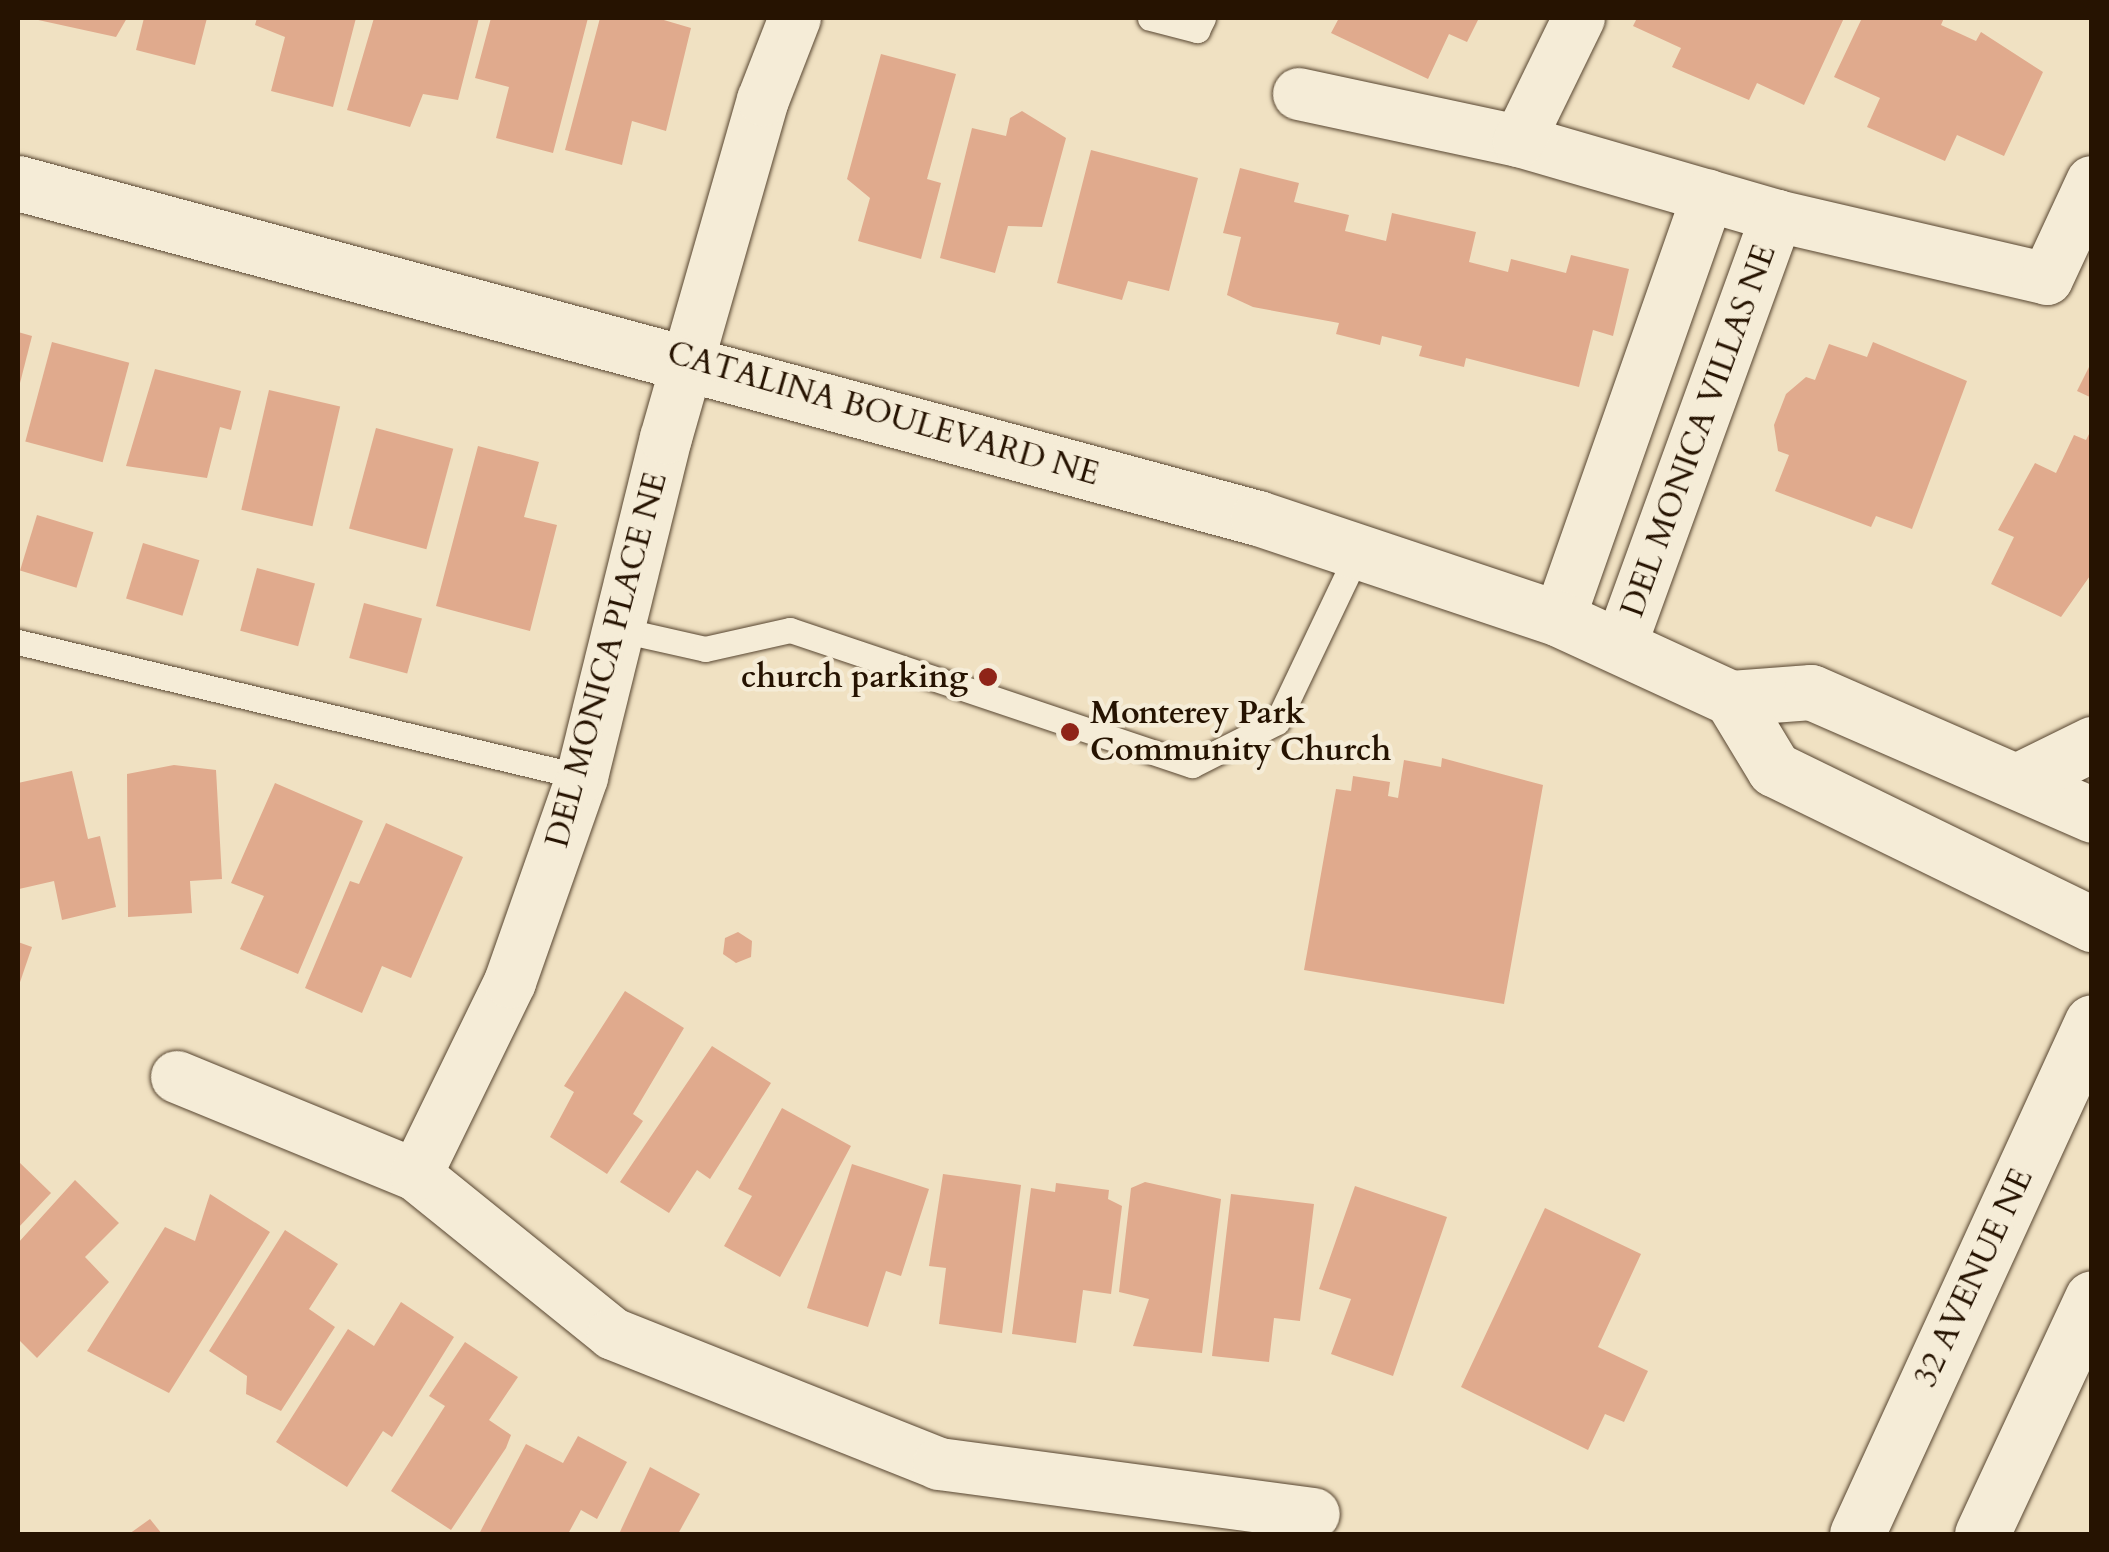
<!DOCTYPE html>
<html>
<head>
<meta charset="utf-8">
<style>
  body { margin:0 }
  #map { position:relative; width:2109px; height:1552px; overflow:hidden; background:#f0e1c2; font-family:Cardo,serif }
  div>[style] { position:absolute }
  .building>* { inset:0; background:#e0aa8d; transform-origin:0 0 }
  .roads { filter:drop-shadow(0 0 2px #584631) drop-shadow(0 0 2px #584631) }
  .service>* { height:25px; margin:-12.5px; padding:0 12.5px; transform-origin:12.5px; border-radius:12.5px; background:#f5ecd7 }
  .minor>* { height:52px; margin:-26px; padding:0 26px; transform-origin:26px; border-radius:26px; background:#f5ecd7 }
  .tertiary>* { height:55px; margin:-27.5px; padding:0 27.5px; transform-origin:27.5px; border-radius:27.5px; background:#f5ecd7 }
  .dots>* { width:28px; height:28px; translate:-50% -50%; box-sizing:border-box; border:5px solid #f5ecd7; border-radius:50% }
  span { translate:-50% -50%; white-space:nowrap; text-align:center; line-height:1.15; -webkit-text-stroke:9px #f5ecd7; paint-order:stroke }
  .street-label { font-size:32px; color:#261301 }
  .poi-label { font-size:32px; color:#261301; font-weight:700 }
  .right { translate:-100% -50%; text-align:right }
  .left { translate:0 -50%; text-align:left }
  .frame { position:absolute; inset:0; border:20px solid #261301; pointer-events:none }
</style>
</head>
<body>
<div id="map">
  <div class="building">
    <i style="clip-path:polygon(29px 18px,127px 18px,116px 37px)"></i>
    <i style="clip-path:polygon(144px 18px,207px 18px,195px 65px,136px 50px)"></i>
    <i style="clip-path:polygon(257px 18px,356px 18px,333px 107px,271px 91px,285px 37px,255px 25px)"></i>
    <i style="clip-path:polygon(374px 18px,479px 18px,458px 100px,423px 94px,410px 127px,347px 110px)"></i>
    <i style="clip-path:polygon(491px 18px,588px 18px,553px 153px,496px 138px,509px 87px,475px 78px)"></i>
    <i style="clip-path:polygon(600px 18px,657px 18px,691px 28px,666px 131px,632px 121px,622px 165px,565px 150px)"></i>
    <i style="clip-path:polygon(1339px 18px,1479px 18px,1467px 42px,1449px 34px,1428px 79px,1331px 33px)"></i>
    <i style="clip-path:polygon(1637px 18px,1844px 18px,1804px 105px,1757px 83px,1749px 100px,1672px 67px,1681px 48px,1633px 26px)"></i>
    <i style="clip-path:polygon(1862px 18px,1944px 18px,1941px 25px,1976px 41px,1981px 32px,2043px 72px,2004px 156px,1957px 135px,1945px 161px,1867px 127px,1880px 98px,1834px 77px)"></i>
    <i style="clip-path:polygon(881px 54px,956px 74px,927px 179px,941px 183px,921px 259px,858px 241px,870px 198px,847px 179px)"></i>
    <i style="clip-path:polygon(1022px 111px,1066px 138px,1042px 227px,1008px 226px,995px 273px,940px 258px,972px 128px,1006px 136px,1010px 118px)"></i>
    <i style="clip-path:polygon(1091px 150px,1198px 178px,1169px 291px,1128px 281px,1122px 300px,1057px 283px)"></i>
    <i style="clip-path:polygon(1240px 168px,1299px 183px,1294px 202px,1349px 215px,1345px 231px,1386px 241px,1392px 213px,1476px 232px,1469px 262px,1508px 272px,1511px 259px,1566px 273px,1571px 255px,1629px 269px,1613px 336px,1593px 330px,1579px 387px,1466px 358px,1464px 367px,1419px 356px,1422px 346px,1382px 336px,1380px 345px,1336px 334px,1339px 323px,1253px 307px,1227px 295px,1241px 237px,1223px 233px)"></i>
    <i style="clip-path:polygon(18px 332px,32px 336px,19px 387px,18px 387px)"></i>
    <i style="left:52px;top:342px;width:80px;height:103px;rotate:15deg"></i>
    <i style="clip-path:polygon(1873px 342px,1967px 381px,1912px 529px,1876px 516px,1871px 527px,1775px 491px,1789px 455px,1778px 451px,1774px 425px,1786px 394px,1806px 377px,1815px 380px,1829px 344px,1867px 357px)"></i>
    <i style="clip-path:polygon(2092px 361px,2092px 398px,2077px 391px)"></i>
    <i style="clip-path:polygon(155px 369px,241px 391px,231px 430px,220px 427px,207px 478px,126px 466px)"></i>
    <i style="left:269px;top:390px;width:73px;height:123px;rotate:13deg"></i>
    <i style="left:376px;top:428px;width:80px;height:104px;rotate:15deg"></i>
    <i style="clip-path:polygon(2092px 428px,2092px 573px,2061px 617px,1991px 584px,2014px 537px,1998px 530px,2035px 463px,2056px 473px,2074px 435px,2086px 440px)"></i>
    <i style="clip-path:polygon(478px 446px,539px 462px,524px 517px,557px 525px,530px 631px,436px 606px)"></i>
    <i style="left:37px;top:515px;width:59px;height:58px;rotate:17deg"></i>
    <i style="left:143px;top:543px;width:59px;height:58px;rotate:17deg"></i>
    <i style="left:257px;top:568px;width:60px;height:65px;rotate:15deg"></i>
    <i style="left:364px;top:603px;width:60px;height:57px;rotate:15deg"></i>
    <i style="clip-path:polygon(1442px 758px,1543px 785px,1504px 1004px,1304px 970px,1336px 789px,1351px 791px,1353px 776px,1390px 782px,1388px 796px,1398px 798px,1404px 760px,1441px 767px)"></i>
    <i style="clip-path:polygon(174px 765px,216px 770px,222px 879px,190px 881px,192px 913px,128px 917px,127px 774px)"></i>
    <i style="clip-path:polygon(72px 771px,88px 839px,100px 836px,116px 907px,62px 920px,54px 881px,19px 889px,18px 783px)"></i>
    <i style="clip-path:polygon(275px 783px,363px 821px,298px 974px,240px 949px,264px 896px,231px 883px)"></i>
    <i style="clip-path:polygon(386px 823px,463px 857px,411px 978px,382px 966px,362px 1013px,305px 988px,350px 881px,359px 884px)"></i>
    <i style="clip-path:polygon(738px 932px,752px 941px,751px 957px,736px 963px,723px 954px,725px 938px)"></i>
    <i style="clip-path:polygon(18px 942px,32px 947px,18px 988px)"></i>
    <i style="clip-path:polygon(625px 991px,684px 1028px,633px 1114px,643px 1121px,607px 1174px,550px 1137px,574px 1092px,564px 1086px)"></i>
    <i style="clip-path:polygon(712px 1046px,771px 1083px,710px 1179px,697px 1170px,669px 1213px,620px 1182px)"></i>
    <i style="clip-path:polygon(782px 1108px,851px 1146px,780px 1277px,724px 1246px,752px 1196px,738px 1189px)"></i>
    <i style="clip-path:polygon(18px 1161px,51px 1193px,18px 1228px)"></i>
    <i style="clip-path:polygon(852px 1164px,929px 1189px,901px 1276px,886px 1271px,868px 1327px,807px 1308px)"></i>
    <i style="clip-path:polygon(943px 1174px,1021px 1185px,1002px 1333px,939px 1324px,946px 1268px,929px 1266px)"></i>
    <i style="clip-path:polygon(75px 1180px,119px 1223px,85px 1257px,109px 1282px,37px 1358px,18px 1339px,18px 1243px)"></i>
    <i style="clip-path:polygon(1145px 1182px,1221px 1199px,1202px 1353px,1133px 1346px,1149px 1299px,1119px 1292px,1131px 1188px)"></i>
    <i style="clip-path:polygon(1056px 1183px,1109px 1190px,1108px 1199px,1122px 1206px,1111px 1294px,1083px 1290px,1076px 1343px,1012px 1334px,1031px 1188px,1055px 1192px)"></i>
    <i style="clip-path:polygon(1355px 1186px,1447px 1217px,1393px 1376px,1331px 1354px,1351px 1299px,1319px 1289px)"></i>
    <i style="clip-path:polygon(210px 1194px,270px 1232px,169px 1393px,87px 1351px,165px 1227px,195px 1241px)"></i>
    <i style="clip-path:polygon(1231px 1194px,1314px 1204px,1300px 1321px,1274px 1318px,1269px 1362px,1212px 1356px)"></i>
    <i style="clip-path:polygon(1545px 1208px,1641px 1254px,1598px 1347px,1648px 1371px,1624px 1422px,1605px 1414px,1588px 1450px,1461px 1387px)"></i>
    <i style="clip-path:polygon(285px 1230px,338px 1264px,309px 1309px,335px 1327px,281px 1411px,246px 1394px,247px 1376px,209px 1351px)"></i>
    <i style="clip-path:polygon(401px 1302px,454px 1337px,392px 1437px,383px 1431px,347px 1487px,276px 1442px,348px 1329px,374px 1346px)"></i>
    <i style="clip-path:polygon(465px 1342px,518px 1377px,489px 1420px,511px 1435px,506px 1448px,451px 1530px,391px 1491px,445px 1406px,429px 1396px)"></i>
    <i style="clip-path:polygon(578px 1436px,627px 1462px,597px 1519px,581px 1510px,568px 1534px,479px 1534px,526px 1444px,563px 1463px)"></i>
    <i style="clip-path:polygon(650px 1467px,700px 1494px,678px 1534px,619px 1534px)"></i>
    <i style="clip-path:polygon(150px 1519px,162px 1534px,129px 1534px)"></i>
  </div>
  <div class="roads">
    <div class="service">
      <i style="left:1150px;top:18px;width:49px;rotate:14.3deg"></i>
      <i style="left:1197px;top:30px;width:13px;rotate:-63deg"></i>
      <i style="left:621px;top:630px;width:86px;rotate:12.7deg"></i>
      <i style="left:705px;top:649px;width:87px;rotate:-12.6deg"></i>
      <i style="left:790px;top:630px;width:424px;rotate:18.6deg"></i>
      <i style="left:1192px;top:765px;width:95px;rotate:-26.8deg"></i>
      <i style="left:1277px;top:722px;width:188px;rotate:-64.5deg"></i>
      <i style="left:18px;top:642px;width:580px;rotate:13.46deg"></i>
    </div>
    <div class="minor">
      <i style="left:1299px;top:94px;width:225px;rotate:12.1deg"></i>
      <i style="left:1519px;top:141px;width:269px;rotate:16.2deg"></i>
      <i style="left:1777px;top:216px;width:277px;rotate:13.1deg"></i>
      <i style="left:2047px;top:279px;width:107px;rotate:-65.1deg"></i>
      <i style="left:1519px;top:141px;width:137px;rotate:-64deg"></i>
      <i style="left:1559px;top:619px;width:449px;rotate:-70.6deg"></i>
      <i style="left:1620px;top:647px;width:459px;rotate:-70deg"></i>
      <i style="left:177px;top:1077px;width:258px;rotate:22.3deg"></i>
      <i style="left:416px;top:1175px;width:253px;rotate:38.9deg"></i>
      <i style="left:613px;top:1334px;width:351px;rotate:21.7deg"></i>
      <i style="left:939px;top:1464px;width:378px;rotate:7.6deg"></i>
      <i style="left:416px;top:1175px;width:215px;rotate:-64deg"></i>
      <i style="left:510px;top:982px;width:217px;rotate:-70.6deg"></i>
      <i style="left:582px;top:777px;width:349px;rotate:-76.1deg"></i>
      <i style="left:666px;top:438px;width:352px;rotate:-74deg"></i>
      <i style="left:763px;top:100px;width:88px;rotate:-68.7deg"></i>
    </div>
    <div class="tertiary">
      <i style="left:18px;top:183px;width:1284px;rotate:15.12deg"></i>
      <i style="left:1258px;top:518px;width:317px;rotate:18.5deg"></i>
      <i style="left:1559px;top:619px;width:189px;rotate:24.7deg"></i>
      <i style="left:1731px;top:698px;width:80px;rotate:-4.3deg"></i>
      <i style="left:1811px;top:692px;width:307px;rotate:23.6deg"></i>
      <i style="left:1731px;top:698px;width:83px;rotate:58.8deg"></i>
      <i style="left:1774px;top:769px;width:354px;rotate:26deg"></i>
      <i style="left:2017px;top:781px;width:84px;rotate:-26.3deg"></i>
      <i style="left:1857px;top:1534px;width:563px;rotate:-65.35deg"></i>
      <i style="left:1982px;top:1534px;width:260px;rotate:-65deg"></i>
    </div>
  </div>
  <div class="dots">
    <i style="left:988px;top:677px;background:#8f2418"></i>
    <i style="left:1070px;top:732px;background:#8f2418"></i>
  </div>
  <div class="street-label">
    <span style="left:883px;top:414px;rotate:16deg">CATALINA BOULEVARD NE</span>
    <span style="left:1699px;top:431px;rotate:-70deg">DEL MONICA VILLAS NE</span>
    <span style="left:607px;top:660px;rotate:-75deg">DEL MONICA PLACE NE</span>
    <span style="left:1974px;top:1278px;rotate:-65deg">32 AVENUE NE</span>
  </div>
  <div class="poi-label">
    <span class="right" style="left:968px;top:677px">church parking</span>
    <span class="left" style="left:1090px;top:732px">Monterey Park<br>Community Church</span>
  </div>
  <div class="frame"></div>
</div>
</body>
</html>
